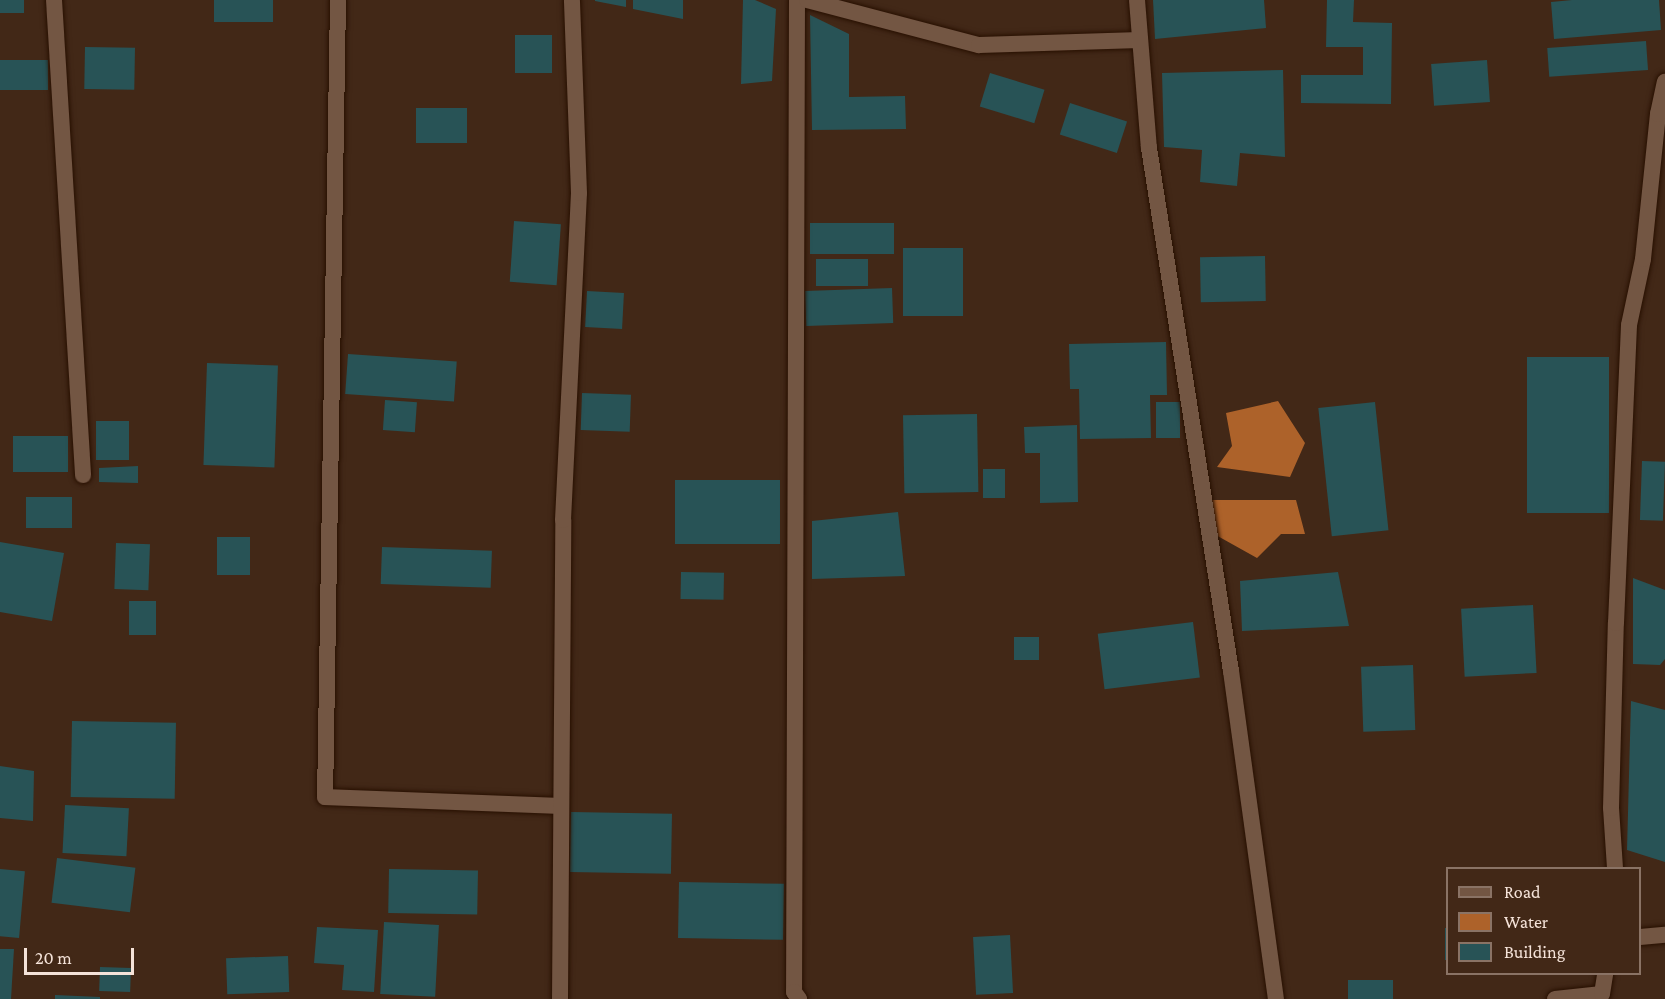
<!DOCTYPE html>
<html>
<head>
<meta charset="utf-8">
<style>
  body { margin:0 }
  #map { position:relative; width:1665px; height:999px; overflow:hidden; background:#422817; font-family:"Crimson Pro",serif }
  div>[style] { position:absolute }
  .water>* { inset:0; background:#ad622a }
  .building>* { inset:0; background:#285356; transform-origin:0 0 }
  .roads { filter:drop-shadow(0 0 2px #281001) drop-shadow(0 0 2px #281001) }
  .minor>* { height:16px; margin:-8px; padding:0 8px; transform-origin:8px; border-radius:8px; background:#735643 }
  span { translate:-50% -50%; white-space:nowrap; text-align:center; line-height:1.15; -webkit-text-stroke:6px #422817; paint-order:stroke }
  .legend { position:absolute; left:1446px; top:867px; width:195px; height:108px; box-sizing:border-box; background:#422817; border:2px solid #8a7365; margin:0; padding:8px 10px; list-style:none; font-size:18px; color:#f5e3d9 }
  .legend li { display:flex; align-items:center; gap:12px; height:30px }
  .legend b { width:30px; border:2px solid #8a7365 }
  .scale { position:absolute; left:24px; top:948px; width:110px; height:27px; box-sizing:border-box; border:3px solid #f5e3d9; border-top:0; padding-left:8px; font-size:18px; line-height:21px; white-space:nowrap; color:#f5e3d9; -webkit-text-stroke:4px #422817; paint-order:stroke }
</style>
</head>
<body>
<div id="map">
  <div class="water">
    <i style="clip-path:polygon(1278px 401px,1305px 443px,1290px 477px,1217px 467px,1232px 446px,1226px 413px)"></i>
    <i style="clip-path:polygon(1211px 500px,1296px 500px,1305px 534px,1281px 534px,1257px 558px,1214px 534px)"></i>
  </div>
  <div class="building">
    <i style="left:0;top:0;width:24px;height:13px"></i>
    <i style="left:214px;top:0;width:59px;height:22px"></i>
    <i style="clip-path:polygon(595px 0,626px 0,626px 7px,595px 1px)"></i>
    <i style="clip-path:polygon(633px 0,683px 0,683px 19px,633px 9px)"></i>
    <i style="clip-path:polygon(743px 0,755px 0,776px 9px,772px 81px,741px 84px)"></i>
    <i style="clip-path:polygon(1153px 0,1264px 0,1266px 28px,1155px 39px)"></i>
    <i style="clip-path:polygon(1327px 0,1354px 0,1353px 22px,1392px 23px,1391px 104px,1301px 103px,1301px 75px,1363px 75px,1363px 47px,1326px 47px)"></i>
    <i style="clip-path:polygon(1572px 0,1659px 0,1661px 30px,1554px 39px,1551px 2px)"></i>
    <i style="clip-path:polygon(810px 15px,849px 34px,849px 97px,905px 96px,906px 129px,812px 130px)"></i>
    <i style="left:552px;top:35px;width:38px;height:37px;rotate:90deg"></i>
    <i style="left:1646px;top:41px;width:29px;height:99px;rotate:86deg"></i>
    <i style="left:85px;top:47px;width:50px;height:42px;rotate:1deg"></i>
    <i style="left:0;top:60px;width:48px;height:30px"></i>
    <i style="left:1487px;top:60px;width:42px;height:56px;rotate:86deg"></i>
    <i style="clip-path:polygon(1283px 70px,1285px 157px,1240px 153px,1237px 186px,1200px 182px,1202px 150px,1164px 147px,1162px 73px)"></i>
    <i style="left:990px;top:73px;width:57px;height:35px;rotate:17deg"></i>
    <i style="left:1070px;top:103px;width:60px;height:33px;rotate:18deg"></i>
    <i style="left:416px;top:108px;width:51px;height:35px"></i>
    <i style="left:514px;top:221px;width:47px;height:61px;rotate:4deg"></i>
    <i style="left:810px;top:223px;width:84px;height:31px"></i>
    <i style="left:903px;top:248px;width:60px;height:68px"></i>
    <i style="left:1265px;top:256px;width:45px;height:65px;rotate:89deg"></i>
    <i style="left:816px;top:259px;width:52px;height:27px"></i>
    <i style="left:892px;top:288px;width:35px;height:87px;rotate:88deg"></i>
    <i style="left:587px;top:291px;width:37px;height:36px;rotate:3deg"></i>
    <i style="clip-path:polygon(1166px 342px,1167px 395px,1150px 395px,1151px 438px,1080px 439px,1079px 389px,1070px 389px,1069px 344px)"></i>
    <i style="left:348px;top:354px;width:109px;height:40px;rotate:4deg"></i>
    <i style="left:1527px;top:357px;width:82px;height:156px"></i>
    <i style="left:207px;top:363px;width:71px;height:102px;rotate:2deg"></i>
    <i style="left:582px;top:393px;width:49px;height:37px;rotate:2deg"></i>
    <i style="left:385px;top:400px;width:32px;height:30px;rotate:4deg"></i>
    <i style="left:1156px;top:402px;width:24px;height:36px"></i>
    <i style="left:1375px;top:402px;width:129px;height:57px;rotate:84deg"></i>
    <i style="left:977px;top:414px;width:78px;height:74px;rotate:89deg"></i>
    <i style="left:96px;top:421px;width:33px;height:39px"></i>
    <i style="clip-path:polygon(1077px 425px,1078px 502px,1040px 503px,1040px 453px,1025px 453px,1024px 427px)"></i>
    <i style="left:13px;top:436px;width:55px;height:36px"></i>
    <i style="left:1642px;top:461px;width:23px;height:59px;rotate:2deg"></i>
    <i style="clip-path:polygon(138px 466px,138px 483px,99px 482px,99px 468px)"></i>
    <i style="left:983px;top:469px;width:22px;height:29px"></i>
    <i style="left:675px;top:480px;width:105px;height:64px"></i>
    <i style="left:26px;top:497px;width:46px;height:31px"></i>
    <i style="clip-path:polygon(898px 512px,905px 576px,812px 579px,812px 521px)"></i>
    <i style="left:217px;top:537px;width:33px;height:38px"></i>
    <i style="clip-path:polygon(0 542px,64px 553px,52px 621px,0 612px)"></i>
    <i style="left:116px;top:543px;width:34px;height:46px;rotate:2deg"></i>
    <i style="left:382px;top:547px;width:110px;height:37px;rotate:2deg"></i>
    <i style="left:681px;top:572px;width:43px;height:27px;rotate:1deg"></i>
    <i style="clip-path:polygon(1338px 572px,1349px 626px,1242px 631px,1240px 581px)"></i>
    <i style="clip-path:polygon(1633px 578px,1665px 590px,1665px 659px,1660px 665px,1633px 664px)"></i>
    <i style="left:129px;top:601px;width:27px;height:34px"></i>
    <i style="left:1533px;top:605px;width:68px;height:72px;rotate:87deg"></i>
    <i style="left:1193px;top:622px;width:56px;height:96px;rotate:83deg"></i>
    <i style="left:1014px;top:637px;width:25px;height:23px"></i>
    <i style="left:1413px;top:665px;width:65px;height:52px;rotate:88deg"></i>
    <i style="clip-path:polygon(1631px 701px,1665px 710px,1665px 862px,1627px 850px)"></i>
    <i style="left:72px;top:721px;width:104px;height:76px;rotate:1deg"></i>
    <i style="clip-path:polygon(0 766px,34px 771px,33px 821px,0 818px)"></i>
    <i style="left:65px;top:805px;width:64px;height:48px;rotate:3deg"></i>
    <i style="left:571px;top:812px;width:101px;height:60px;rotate:1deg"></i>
    <i style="left:57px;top:858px;width:79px;height:45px;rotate:7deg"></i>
    <i style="left:0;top:869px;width:25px;height:67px;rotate:5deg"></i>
    <i style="left:389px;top:869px;width:89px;height:44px;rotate:1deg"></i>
    <i style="left:679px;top:882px;width:105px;height:56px;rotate:1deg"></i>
    <i style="left:384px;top:922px;width:55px;height:72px;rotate:3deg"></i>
    <i style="clip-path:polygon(317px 927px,378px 930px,374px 992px,342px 990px,344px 965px,314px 963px)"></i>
    <i style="left:1445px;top:928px;width:3px;height:32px"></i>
    <i style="left:1010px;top:935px;width:58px;height:37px;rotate:87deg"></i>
    <i style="clip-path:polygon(0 949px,14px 949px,11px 999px,0 999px)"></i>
    <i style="left:288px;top:956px;width:36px;height:62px;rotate:88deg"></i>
    <i style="left:100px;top:967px;width:31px;height:24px;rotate:2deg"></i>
    <i style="left:1348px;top:980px;width:45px;height:19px"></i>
    <i style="clip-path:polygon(55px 995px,100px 997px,100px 999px,55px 999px)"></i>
  </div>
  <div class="roads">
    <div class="minor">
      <i style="left:54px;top:0;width:476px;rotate:86.5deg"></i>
      <i style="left:338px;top:0;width:797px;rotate:90.93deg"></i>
      <i style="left:325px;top:797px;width:235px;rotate:2.2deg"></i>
      <i style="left:797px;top:0;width:992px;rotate:90.17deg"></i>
      <i style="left:794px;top:992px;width:9px;rotate:54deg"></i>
      <i style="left:807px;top:0;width:178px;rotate:14.7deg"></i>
      <i style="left:979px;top:45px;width:161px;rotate:-1.8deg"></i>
      <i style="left:1137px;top:0;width:148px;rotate:85.4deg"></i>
      <i style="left:1149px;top:148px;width:529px;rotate:81.09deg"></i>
      <i style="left:1231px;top:671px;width:331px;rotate:82.2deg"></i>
      <i style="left:1615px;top:868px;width:60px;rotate:-93.8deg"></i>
      <i style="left:1611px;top:808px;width:185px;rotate:-88.5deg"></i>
      <i style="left:1616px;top:623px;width:298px;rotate:-87.5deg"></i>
      <i style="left:1629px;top:325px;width:67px;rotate:-78deg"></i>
      <i style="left:1643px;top:259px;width:146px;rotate:-84.1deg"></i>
      <i style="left:1658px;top:114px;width:33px;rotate:-78deg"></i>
      <i style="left:1640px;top:937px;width:25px;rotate:-5deg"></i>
      <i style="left:560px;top:999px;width:479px;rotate:-89.6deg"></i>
      <i style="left:563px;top:520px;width:327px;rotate:-87.2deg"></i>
      <i style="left:579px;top:193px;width:193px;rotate:-92.1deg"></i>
      <i style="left:1555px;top:999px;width:47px;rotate:-6.1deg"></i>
      <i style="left:1602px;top:994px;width:20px;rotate:-81deg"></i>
    </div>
  </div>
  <ul class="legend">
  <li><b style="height:8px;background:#735643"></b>Road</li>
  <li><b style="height:16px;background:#ad622a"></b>Water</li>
  <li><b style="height:16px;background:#285356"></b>Building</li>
  </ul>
  <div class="scale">20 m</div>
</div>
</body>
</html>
